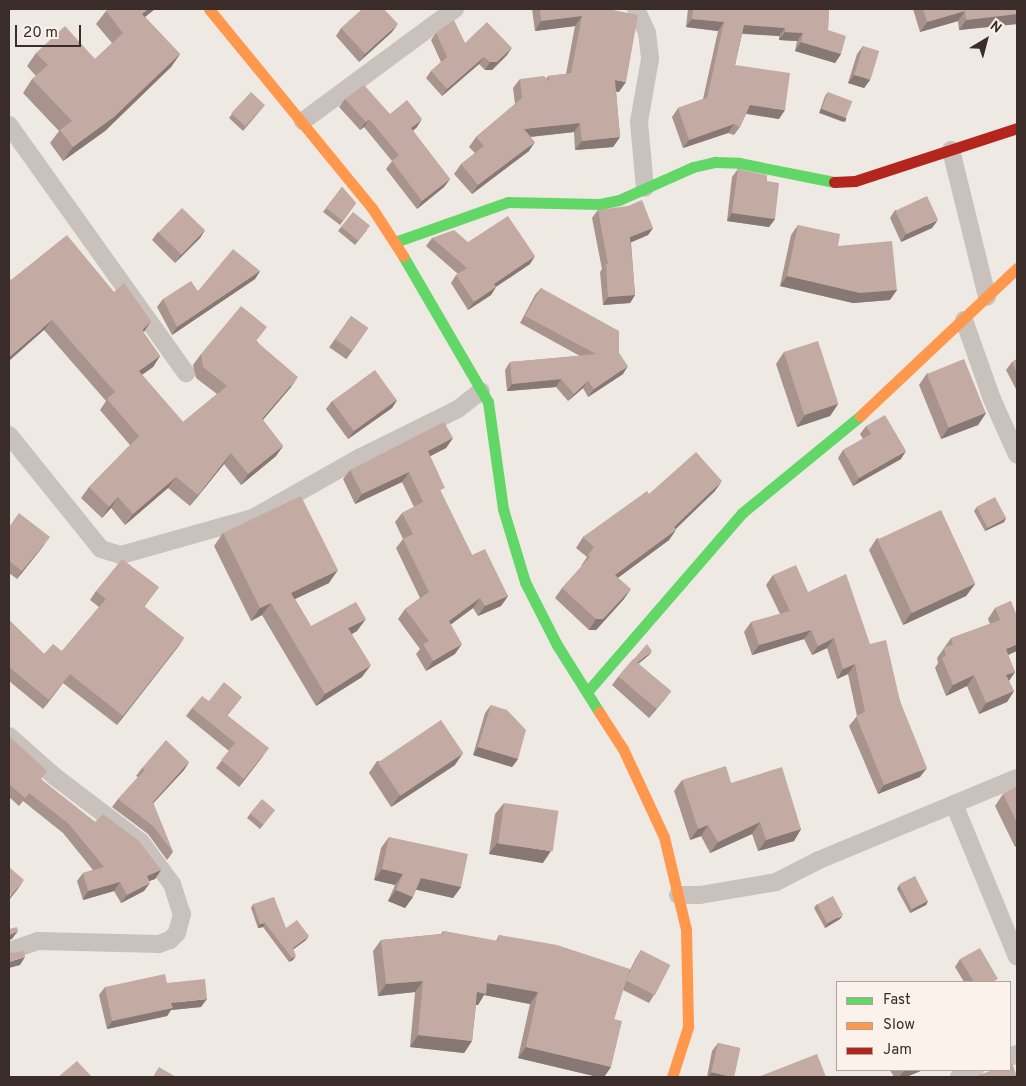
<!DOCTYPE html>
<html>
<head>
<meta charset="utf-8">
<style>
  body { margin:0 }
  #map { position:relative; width:1026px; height:1086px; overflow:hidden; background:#efe9e3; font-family:Overpass,sans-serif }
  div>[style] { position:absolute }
  .street>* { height:18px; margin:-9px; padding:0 9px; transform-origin:9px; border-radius:9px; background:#c8c1bc }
  .fast>* { height:11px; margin:-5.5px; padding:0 5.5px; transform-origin:5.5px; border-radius:5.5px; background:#63d668 }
  .slow>* { height:11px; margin:-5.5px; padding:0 5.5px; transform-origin:5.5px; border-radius:5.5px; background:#ff974d }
  .jam>* { height:11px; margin:-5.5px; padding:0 5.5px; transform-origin:5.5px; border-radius:5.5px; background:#b3261e }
  .wall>* { inset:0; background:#a8938d; transform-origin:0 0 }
  .shaded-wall>* { inset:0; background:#887873; transform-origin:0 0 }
  .building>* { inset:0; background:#c3aba4; transform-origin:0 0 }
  span { translate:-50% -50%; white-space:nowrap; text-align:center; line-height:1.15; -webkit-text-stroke:4px #fbf2eb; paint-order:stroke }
  .frame { position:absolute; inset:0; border:10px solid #3a2d29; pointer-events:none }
  .legend { position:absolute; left:836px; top:981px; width:175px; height:90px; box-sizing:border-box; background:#fbf2eb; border:1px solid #aea39d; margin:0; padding:6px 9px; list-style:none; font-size:15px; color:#3a2d29 }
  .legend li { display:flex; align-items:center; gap:10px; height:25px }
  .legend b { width:25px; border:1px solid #aea39d }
  .north { position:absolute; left:961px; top:15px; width:50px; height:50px; -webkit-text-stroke:4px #fbf2eb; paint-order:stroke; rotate:37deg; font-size:14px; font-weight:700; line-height:20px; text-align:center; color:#3a2d29 }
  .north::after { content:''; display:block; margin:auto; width:18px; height:22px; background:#3a2d29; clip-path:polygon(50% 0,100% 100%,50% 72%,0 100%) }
  .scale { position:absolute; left:15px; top:25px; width:66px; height:22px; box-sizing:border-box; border:2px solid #3a2d29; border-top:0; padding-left:6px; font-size:15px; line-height:18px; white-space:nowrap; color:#3a2d29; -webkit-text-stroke:4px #fbf2eb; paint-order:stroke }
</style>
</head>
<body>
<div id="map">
  <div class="street">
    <i style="left:636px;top:9px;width:26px;rotate:65deg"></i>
    <i style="left:647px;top:33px;width:26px;rotate:83deg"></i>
    <i style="left:650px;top:59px;width:64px;rotate:99.9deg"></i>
    <i style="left:639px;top:122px;width:66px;rotate:84.8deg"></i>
    <i style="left:303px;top:121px;width:189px;rotate:-36.4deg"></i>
    <i style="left:9px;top:125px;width:305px;rotate:54.5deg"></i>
    <i style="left:951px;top:150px;width:151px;rotate:76.2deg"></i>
    <i style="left:964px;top:320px;width:84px;rotate:70.5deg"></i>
    <i style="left:992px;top:399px;width:61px;rotate:65.9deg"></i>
    <i style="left:9px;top:435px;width:146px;rotate:51.1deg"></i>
    <i style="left:101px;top:549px;width:21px;rotate:17deg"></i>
    <i style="left:121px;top:555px;width:137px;rotate:-15.7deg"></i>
    <i style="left:253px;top:518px;width:124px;rotate:-29.5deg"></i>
    <i style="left:361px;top:457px;width:108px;rotate:-26.3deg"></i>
    <i style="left:458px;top:409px;width:29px;rotate:-38deg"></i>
    <i style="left:9px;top:736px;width:60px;rotate:41.6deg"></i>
    <i style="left:54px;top:776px;width:109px;rotate:37.2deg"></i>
    <i style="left:141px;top:842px;width:52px;rotate:53.6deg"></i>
    <i style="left:172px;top:884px;width:32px;rotate:72deg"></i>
    <i style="left:182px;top:914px;width:20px;rotate:105deg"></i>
    <i style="left:177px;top:933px;width:10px;rotate:135deg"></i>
    <i style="left:170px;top:940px;width:12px;rotate:160deg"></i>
    <i style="left:159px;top:944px;width:121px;rotate:-178.6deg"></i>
    <i style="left:38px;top:941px;width:31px;rotate:161deg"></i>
    <i style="left:954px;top:804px;width:165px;rotate:67.6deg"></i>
    <i style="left:678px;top:895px;width:22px"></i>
    <i style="left:700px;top:895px;width:77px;rotate:-9.7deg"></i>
    <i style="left:776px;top:882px;width:48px;rotate:-27.1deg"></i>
    <i style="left:819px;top:860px;width:214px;rotate:-22.5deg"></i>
    <i style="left:1010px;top:1057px;width:8px;rotate:-23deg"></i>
    <i style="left:959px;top:1077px;width:17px;rotate:-24deg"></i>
  </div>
  <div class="fast">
    <i style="left:395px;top:242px;width:120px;rotate:-19.5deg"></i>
    <i style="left:508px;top:202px;width:92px;rotate:1.2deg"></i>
    <i style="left:600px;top:204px;width:19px;rotate:-12deg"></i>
    <i style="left:619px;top:200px;width:81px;rotate:-24deg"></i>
    <i style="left:693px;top:167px;width:23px;rotate:-13deg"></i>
    <i style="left:715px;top:162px;width:24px;rotate:2deg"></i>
    <i style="left:739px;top:163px;width:97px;rotate:11.3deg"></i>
    <i style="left:403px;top:256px;width:169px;rotate:59.8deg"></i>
    <i style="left:488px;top:402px;width:108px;rotate:82deg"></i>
    <i style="left:503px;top:509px;width:76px;rotate:73.2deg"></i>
    <i style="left:525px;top:582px;width:71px;rotate:63.1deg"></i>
    <i style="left:557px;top:645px;width:79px;rotate:57.9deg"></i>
    <i style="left:587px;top:692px;width:237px;rotate:-49.1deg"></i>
    <i style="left:742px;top:513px;width:153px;rotate:-39.4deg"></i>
  </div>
  <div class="slow">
    <i style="left:209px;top:9px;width:257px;rotate:50.7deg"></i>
    <i style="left:372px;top:208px;width:57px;rotate:57.1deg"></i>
    <i style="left:860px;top:416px;width:216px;rotate:-43.3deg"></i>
    <i style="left:599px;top:712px;width:44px;rotate:57deg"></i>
    <i style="left:623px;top:749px;width:97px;rotate:65deg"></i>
    <i style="left:664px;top:837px;width:95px;rotate:76.6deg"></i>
    <i style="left:686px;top:929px;width:98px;rotate:88.8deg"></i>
    <i style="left:688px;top:1027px;width:52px;rotate:107.7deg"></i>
  </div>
  <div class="jam">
    <i style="left:834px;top:182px;width:21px;rotate:-3deg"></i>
    <i style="left:855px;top:181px;width:170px;rotate:-18.1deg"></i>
  </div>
  <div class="wall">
    <i style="clip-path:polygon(155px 9px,145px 17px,180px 54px,171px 67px,105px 131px,63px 161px,50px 143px,59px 131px,23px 93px,32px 79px,36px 76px,27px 66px,36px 53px,95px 59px,112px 43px,96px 24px,106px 11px)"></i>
    <i style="clip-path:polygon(532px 9px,608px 9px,619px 92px,616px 91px,620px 137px,613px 147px,575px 150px,574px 132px,531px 137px,529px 151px,472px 194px,454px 174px,461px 164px,475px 153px,469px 147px,476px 137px,515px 104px,513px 88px,520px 79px,546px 79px,548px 76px,566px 74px,575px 26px,535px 31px)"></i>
    <i style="clip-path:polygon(688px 9px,829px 9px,828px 30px,841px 54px,835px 63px,795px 51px,797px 41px,779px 40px,779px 36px,742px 34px,735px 65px,779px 119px,746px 114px,740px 127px,734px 135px,728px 133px,683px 148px,672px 117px,678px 108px,703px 99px,718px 31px,686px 27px)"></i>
    <i style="clip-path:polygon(913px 9px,1017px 9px,1017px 24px,959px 30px,958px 21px,920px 32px)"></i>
    <i style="clip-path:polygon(341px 28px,392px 32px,359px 62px,336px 36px)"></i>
    <i style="clip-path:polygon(436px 33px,465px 43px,507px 55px,492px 70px,485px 70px,479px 64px,442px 96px,426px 78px,431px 71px,441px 62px,431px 40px)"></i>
    <i style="clip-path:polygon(863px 46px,870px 80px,864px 88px,848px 83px,857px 54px)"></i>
    <i style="clip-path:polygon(828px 92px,846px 118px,843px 122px,819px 113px,825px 96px)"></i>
    <i style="clip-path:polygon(345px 99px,390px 114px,417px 127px,413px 131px,450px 179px,444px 187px,417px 209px,386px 169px,392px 161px,364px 127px,360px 130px,339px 107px)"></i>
    <i style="clip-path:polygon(265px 105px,243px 131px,229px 118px,232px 114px)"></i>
    <i style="clip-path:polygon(738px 169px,767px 181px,775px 219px,769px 227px,727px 221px,732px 177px)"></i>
    <i style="clip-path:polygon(342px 187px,356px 203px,340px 225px,323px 212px)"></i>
    <i style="clip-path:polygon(598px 210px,653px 228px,648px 235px,631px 242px,635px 295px,630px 303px,603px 305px,600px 272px,602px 269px,592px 218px)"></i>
    <i style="clip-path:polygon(895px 210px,932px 228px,901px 242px,890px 218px)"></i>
    <i style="clip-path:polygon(798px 225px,838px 246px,890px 300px,853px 303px,780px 286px,791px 235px)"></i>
    <i style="clip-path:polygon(341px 227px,367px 230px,355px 245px,338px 231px)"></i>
    <i style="clip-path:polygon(205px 230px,200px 238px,175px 263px,152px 240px,158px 232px)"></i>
    <i style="clip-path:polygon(432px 238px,468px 242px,530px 264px,496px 287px,491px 295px,468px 310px,451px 283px,456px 275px,458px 274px,426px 246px)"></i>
    <i style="clip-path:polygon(260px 271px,255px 279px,172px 335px,157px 307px,163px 299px,198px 291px)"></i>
    <i style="clip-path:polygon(11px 280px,143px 332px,160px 356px,153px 367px,142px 375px,183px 422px,217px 394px,196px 378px,193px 365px,201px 354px,257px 341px,291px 387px,263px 420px,283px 446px,276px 456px,241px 485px,224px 464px,190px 506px,168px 488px,125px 525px,111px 508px,102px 518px,81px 498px,89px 487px,130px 445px,100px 410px,106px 401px,44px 330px)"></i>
    <i style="clip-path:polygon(541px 288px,619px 353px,623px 374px,588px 397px,583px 388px,568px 401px,556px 387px,507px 391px,505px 370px,510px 362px,580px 356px,520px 323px,535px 295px)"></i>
    <i style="left:351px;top:316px;width:21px;height:38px;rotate:35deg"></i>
    <i style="clip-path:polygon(784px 352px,838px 404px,830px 416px,797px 427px,776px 364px)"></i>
    <i style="clip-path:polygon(1017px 359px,1017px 391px,1006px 370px,1012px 362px)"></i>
    <i style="clip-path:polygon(927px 373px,986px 413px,978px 425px,941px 439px,919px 385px)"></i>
    <i style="clip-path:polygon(397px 400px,392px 408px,348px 439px,326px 409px,332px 401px)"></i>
    <i style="clip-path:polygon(866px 426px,901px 459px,853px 486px,838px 458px,843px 450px,863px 439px,860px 434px)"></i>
    <i style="clip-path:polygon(453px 438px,446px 448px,430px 456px,441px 492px,472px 555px,508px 596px,501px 606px,478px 616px,473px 608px,451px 624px,455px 654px,426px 671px,416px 654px,420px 649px,398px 619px,405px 609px,420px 598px,396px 548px,403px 539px,395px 522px,402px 513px,414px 507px,402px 482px,355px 504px,343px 479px,350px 470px)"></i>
    <i style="clip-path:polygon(715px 491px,676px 529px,669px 540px,618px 578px,624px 599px,596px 630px,589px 630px,555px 598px,562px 588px,582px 566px,581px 566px,587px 557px,576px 548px,583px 537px,649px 494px)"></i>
    <i style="clip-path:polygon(977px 507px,1006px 518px,1004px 522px,985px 531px,974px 511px)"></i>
    <i style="clip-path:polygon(9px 527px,44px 545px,17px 579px,9px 573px)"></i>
    <i style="clip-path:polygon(223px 533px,329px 583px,295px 599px,311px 626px,357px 631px,352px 634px,362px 677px,316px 706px,262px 615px,251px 621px,214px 546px)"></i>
    <i style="clip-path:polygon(877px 538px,975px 584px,966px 596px,903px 625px,869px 550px)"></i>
    <i style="clip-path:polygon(773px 575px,808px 592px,870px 644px,900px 701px,920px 777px,878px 794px,849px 726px,857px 716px,848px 674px,837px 679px,827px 648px,812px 655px,804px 639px,752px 655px,744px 632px,751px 622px,780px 614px,766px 585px)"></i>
    <i style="clip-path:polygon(159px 587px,144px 607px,184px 638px,117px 725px,63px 683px,43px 709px,9px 681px,9px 620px,44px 654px,62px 651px,99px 607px,90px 600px,96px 591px)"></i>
    <i style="clip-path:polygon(1011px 601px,1008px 655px,1015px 672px,1009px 681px,1014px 691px,1007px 702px,979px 714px,967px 686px,946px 696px,935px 668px,938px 663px,937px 658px,951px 638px,990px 624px,988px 619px,995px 608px)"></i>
    <i style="clip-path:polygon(649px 655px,638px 664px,671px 691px,649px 718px,612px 685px,618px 677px,633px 660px)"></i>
    <i style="clip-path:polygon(242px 697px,227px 716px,263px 756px,239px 787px,216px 768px,229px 751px,186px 716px,192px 708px,209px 701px)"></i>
    <i style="clip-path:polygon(491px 705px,518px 759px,512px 767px,473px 755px,485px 713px)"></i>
    <i style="clip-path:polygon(9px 736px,41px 780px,95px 822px,161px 870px,155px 879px,149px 881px,144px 891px,121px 903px,114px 891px,83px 900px,77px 881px,83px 873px,93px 870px,63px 833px,23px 801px,19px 806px,9px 797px)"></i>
    <i style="clip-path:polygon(377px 761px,455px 765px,391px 807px,369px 773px)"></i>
    <i style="clip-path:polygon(189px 762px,184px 770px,153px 803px,173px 852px,167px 860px,148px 834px,112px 807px,118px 799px,138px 777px,136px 776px,142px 768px)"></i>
    <i style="clip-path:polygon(682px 780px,731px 783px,801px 829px,794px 841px,758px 851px,752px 834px,710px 853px,701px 836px,690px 840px,674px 791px)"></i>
    <i style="clip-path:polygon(1017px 787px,1017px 846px,1015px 847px,995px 806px,1003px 794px)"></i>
    <i style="clip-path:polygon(504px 803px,543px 863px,489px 854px,495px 814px)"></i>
    <i style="clip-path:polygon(275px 810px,260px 829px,247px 818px,250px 814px)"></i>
    <i style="clip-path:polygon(389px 837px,461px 887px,453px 898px,416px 889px,413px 897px,405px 908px,388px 901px,395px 885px,374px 880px,381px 848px)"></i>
    <i style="clip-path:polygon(899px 885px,928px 901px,926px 905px,910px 913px,897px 889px)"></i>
    <i style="clip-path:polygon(253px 904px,286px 928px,306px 940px,293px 949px,293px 960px,289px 962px,263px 927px,258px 928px,251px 908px)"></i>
    <i style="clip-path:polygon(817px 904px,840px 919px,825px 928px,814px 908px)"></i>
    <i style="clip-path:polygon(443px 931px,496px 941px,499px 935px,630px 970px,636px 958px,641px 950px,654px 995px,649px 1003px,623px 990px,614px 1019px,611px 1067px,604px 1077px,598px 1077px,518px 1058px,530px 1004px,484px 995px,478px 1005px,476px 1005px,472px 1041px,464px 1053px,410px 1047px,415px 992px,378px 996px,373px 951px,381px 940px,441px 934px)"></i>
    <i style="clip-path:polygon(960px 959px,996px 982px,964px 982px,955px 967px)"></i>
    <i style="clip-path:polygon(105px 987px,201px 1007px,171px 1010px,167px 1016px,107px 1029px,99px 995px)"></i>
    <i style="clip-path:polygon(718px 1043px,740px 1048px,734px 1077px,707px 1077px,712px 1051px)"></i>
    <i style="clip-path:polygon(890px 1070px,923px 1070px,906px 1077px,894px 1077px)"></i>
  </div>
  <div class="shaded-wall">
    <i style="clip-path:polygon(148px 9px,155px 9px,132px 27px,142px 14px)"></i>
    <i style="clip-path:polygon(965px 11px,958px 21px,920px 32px,927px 22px)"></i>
    <i style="clip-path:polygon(1017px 14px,1017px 24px,959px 30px,966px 20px)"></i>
    <i style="clip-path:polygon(582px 16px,575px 26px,535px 31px,541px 21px)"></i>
    <i style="clip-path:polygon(692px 19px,724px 22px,718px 31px,686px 27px)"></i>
    <i style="clip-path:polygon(398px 24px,392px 32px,359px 62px,365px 54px)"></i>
    <i style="clip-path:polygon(744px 25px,785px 28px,779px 36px,738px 33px)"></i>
    <i style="clip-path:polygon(785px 32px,803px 33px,797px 41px,779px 40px)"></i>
    <i style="clip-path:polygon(801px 42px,841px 54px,835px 63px,795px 51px)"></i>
    <i style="clip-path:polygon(512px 48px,507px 55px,492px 70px,485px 70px,490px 62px)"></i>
    <i style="clip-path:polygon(180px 54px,171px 67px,105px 131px,63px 161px,73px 147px)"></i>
    <i style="clip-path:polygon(484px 57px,479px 64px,442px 96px,447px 89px)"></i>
    <i style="clip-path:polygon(854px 75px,870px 80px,864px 88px,848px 83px)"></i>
    <i style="clip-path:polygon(615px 80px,626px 82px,619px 92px,608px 90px)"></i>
    <i style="clip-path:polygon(750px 105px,785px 110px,779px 119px,744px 113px)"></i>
    <i style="left:821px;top:109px;width:27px;height:4px;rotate:20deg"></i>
    <i style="clip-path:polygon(369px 119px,364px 127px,360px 130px,366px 122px)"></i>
    <i style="clip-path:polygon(422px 119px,417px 127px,406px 136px,411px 128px)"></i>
    <i style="clip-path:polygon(580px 123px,574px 132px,518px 138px,524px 129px)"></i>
    <i style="clip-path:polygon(734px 124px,728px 133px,683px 148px,689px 140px)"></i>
    <i style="clip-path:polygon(620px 137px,613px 147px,575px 150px,582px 141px)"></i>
    <i style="clip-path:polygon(535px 142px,529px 151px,472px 194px,478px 185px)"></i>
    <i style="clip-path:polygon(450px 179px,444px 187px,417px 209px,422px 201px)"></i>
    <i style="clip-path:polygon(732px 213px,775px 219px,769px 227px,727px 221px)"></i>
    <i style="clip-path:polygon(938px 220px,932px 228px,901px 242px,906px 234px)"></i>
    <i style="clip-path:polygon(653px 228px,648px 235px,625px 245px,630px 237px)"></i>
    <i style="clip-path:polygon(205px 230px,200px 238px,175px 263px,181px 255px)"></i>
    <i style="clip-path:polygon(535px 256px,530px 264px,488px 292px,494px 284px)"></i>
    <i style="clip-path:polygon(260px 271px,255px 279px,172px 335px,177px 327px)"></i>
    <i style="clip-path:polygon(787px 276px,897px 290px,890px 300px,853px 303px,780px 286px)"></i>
    <i style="clip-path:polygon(496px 287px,491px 295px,468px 310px,474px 302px)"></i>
    <i style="clip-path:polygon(635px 295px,630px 303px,603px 305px,608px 297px)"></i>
    <i style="clip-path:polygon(52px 320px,44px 330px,9px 361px,9px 357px)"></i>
    <i style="clip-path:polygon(151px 321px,144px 332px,142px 330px)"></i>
    <i style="clip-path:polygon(160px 356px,153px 367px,131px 382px,139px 371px)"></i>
    <i style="clip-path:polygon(628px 366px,623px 374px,588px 397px,594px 389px)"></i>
    <i style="clip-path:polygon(298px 377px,291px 387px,254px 430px,262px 419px)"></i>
    <i style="clip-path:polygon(561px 379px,556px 387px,507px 391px,512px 384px)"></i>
    <i style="clip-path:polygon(588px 381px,583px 388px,568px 401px,574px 394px)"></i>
    <i style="clip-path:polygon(397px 400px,392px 408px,348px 439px,354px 431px)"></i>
    <i style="clip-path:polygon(838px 404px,830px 416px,797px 427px,805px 415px)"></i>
    <i style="clip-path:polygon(986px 413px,978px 425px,941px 439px,949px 427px)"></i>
    <i style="clip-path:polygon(453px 438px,446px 448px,421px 461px,428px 451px)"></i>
    <i style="clip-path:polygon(283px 446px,276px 456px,241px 485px,248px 474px)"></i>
    <i style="clip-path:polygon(906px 451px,901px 459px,853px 486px,859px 478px)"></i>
    <i style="clip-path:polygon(231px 453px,224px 464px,190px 506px,198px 495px)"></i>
    <i style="clip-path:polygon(409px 472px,402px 482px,355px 504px,362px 494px)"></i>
    <i style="clip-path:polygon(176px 477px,168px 488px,125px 525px,133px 514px)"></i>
    <i style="clip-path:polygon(722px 481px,715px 491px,670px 534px,676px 530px,669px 540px,608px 585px,615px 575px,674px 527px)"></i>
    <i style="clip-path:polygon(118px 497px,111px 508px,102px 518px,109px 507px)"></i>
    <i style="clip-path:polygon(1006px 518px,1004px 522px,985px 531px,988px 527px)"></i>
    <i style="clip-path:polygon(50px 537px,44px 545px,17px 579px,22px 571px)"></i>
    <i style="clip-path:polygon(338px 570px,329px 583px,282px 605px,291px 593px)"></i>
    <i style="clip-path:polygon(975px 584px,966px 596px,903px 625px,911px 613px)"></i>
    <i style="clip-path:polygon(631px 589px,624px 599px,596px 630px,589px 630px,596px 619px)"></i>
    <i style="clip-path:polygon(508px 596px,501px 606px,478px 616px,485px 606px)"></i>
    <i style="clip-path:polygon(480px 598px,473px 608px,442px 631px,449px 621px)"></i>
    <i style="clip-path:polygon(271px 603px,262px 615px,251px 621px,260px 608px)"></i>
    <i style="clip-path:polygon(366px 619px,357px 631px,339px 641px,348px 628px)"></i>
    <i style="clip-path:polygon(811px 630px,804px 639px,752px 655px,759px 645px)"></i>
    <i style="clip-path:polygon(184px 638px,178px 647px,117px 725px,123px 716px)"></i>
    <i style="clip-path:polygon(834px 638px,827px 648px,812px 655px,818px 646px)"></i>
    <i style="clip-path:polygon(462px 644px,455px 654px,426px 671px,433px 661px)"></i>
    <i style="clip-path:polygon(1017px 644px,1017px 651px,999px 659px,1006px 649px)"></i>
    <i style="clip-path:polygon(652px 651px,649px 655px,633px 668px,636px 664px)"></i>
    <i style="clip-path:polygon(855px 664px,848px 674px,837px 679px,843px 669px)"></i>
    <i style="clip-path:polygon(371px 665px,362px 677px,316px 706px,325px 694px)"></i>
    <i style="clip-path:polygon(1015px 672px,1008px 682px,1006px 675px)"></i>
    <i style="clip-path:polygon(70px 674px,63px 683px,43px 709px,49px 700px)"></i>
    <i style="clip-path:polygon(974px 675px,967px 686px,946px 696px,953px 685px)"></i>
    <i style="clip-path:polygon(671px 691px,665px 699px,649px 718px,655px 710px)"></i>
    <i style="clip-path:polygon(1014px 691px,1007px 702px,979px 714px,986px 703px)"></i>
    <i style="clip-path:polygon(478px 747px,518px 759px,512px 767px,473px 755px)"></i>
    <i style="clip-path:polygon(269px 748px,263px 756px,239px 787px,244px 779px)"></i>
    <i style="clip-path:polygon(463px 753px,455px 765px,391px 807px,400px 795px)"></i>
    <i style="clip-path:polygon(189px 762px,184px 770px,147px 810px,153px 802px)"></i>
    <i style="clip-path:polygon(927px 768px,920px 777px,878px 794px,884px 785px)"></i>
    <i style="clip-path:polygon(760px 822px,752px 834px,710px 853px,718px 842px)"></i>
    <i style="clip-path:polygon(708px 825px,701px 836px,690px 840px,698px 829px)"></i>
    <i style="clip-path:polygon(801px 829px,794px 841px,758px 851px,766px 840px)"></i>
    <i style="clip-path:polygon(497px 843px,551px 851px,543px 863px,489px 854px)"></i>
    <i style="clip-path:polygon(382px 869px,403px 874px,395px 885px,374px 880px)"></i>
    <i style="clip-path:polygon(161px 870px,155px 879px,141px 884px,147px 876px)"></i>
    <i style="clip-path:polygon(421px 878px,461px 887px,453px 898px,413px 889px)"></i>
    <i style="clip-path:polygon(24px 880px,17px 890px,9px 900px,11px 895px)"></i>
    <i style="clip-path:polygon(120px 882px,114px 891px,83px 900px,88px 891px)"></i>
    <i style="clip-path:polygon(150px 883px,144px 891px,121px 903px,127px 895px)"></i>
    <i style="clip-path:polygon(396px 890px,413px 897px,405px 908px,388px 901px)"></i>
    <i style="clip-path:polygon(928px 901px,926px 905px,910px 913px,913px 909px)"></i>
    <i style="clip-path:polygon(843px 915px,840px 919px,825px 928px,827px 924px)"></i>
    <i style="clip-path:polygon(265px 923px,263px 927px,258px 928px,260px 924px)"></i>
    <i style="clip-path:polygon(18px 931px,12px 939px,9px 940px,9px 935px)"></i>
    <i style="clip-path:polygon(309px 936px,306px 940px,290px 952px,293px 948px)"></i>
    <i style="clip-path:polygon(296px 956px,293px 960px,289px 962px,292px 958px)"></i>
    <i style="clip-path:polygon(25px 957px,20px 965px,9px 968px,9px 962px)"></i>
    <i style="clip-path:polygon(423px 981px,415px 992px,378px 996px,386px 984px)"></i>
    <i style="clip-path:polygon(487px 983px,538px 992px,530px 1004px,484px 995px,478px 1005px,469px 1004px,477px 992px)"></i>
    <i style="clip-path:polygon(207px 999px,201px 1007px,171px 1010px,167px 1016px,107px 1029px,112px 1021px,171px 1003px)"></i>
    <i style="clip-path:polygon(418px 1035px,472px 1041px,464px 1053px,410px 1047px)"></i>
    <i style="clip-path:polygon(526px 1047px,611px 1067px,604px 1077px,598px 1077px,518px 1058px)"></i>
    <i style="clip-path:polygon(906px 1070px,923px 1070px,906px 1077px,899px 1077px,904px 1071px)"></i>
    <i style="clip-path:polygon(712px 1072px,734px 1077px,708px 1077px)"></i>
  </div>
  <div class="building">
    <i style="clip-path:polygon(108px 9px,148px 9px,142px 14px,180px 54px,114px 117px,73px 147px,60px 130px,72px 121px,32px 79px,48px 65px,36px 53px,65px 26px,95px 59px,123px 33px,106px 11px)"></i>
    <i style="clip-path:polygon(362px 9px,384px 9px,398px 24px,365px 54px,341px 28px)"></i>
    <i style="clip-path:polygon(540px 9px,608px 9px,638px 15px,626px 82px,615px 80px,620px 137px,582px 141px,580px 123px,524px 129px,535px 142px,478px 185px,461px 164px,484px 146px,476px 137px,522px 98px,520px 79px,544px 76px,549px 81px,548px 76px,571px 73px,582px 16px,541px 21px)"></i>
    <i style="clip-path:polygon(693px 9px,829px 9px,828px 30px,846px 36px,841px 54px,801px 42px,803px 33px,785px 32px,785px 28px,744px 25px,735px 65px,790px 73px,785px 110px,750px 105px,740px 127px,734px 124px,689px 140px,678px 108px,707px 98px,724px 22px,692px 19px)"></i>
    <i style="clip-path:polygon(923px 9px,1017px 9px,1017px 14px,966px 20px,965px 11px,927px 22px)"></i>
    <i style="clip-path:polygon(454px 20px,465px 43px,487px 22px,512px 48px,497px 62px,490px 62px,484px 57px,447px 89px,431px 71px,447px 57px,436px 33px)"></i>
    <i style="left:863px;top:46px;width:17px;height:30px;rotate:17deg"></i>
    <i style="clip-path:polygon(364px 85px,390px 114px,407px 100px,422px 119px,411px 128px,450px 179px,422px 201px,392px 161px,399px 155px,369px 119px,366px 122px,345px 99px)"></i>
    <i style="left:251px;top:92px;width:19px;height:29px;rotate:43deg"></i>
    <i style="left:828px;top:92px;width:26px;height:18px;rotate:21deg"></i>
    <i style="clip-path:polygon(738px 169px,767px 175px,767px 181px,779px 183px,775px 219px,732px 213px)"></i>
    <i style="clip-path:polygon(342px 187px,356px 203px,343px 221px,326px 208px)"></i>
    <i style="left:927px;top:196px;width:26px;height:35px;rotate:65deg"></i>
    <i style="clip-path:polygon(642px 200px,653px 228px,630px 237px,635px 295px,608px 297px,606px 264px,608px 264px,598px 210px,628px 206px)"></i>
    <i style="left:182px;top:208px;width:32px;height:34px;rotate:44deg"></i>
    <i style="left:353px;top:212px;width:22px;height:19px;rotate:39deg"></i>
    <i style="clip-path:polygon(508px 216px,535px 256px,494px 284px,496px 287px,474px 302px,456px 275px,467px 268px,432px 238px,454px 230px,468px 242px)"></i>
    <i style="clip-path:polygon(798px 225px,840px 234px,838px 246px,892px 241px,897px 290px,860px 293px,787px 276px)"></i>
    <i style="clip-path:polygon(67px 235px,114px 292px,124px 283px,151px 321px,142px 330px,160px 356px,139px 371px,183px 422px,227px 386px,203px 367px,201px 354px,241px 306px,267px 327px,256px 341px,298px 377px,262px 419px,283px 446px,248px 474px,231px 453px,198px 495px,176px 477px,133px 514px,118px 497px,109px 507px,89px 487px,139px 436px,107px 399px,115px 392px,52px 320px,9px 357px,9px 277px,11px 280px)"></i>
    <i style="clip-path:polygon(233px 249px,260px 271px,177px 327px,163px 299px,191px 281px,198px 291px)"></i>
    <i style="clip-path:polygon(541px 288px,619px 331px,619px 353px,628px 366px,594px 389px,588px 381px,574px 394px,561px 379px,512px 384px,510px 362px,596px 354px,525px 316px)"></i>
    <i style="left:351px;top:316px;width:21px;height:28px;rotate:35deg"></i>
    <i style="left:818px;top:341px;width:66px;height:36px;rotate:72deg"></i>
    <i style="left:964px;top:359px;width:58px;height:40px;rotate:68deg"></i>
    <i style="clip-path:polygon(1017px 359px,1017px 373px,1012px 362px)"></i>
    <i style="left:375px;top:370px;width:37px;height:53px;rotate:54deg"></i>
    <i style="clip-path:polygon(885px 415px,906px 451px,859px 478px,843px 450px,871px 434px,866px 426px)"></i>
    <i style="clip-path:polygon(444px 422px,453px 438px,428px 451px,445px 488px,440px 490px,472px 555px,485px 549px,508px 596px,485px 606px,480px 598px,449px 621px,462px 644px,433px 661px,423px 644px,429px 641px,405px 609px,429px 592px,403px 539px,413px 534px,402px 513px,423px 502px,409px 472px,362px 494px,350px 470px)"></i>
    <i style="clip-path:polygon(696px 452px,722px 481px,674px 527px,676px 530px,615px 575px,631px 589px,603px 619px,596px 619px,562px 588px,590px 557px,588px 555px,594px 547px,583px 537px,647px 491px,649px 494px)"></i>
    <i style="clip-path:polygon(301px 496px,338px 570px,291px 593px,311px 626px,356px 602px,366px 619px,348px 628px,371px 665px,325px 694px,271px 603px,260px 608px,223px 533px)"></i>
    <i style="left:995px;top:497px;width:24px;height:21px;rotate:62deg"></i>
    <i style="left:941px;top:510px;width:81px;height:70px;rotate:65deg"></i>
    <i style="clip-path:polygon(19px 513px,50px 537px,22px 571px,9px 561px,9px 527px)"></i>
    <i style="clip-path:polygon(122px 559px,159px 587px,144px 606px,184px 638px,123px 716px,70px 674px,49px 700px,9px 667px,9px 620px,44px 654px,53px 644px,62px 651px,106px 599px,96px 591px)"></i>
    <i style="clip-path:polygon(796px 565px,808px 592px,846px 574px,870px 644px,886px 640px,900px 701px,927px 768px,884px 785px,856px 716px,865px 712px,855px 664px,843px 669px,834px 638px,818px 646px,811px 630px,759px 645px,751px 622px,790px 611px,773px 575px)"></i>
    <i style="clip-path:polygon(1011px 601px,1017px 616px,1017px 644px,1006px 649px,1015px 672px,1006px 675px,1014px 691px,986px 703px,974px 675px,953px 685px,942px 658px,946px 656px,944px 648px,953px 644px,951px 638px,1000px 620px,995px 608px)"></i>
    <i style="clip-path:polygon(647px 644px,652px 651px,637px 663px,633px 660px)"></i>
    <i style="left:633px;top:659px;width:50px;height:23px;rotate:40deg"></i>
    <i style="clip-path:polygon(224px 682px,242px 697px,227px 715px,269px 748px,244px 779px,221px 760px,235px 743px,192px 708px,202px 696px,209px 701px)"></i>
    <i style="clip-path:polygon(491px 705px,507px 710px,526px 730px,518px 759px,478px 747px)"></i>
    <i style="left:441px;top:720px;width:40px;height:76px;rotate:56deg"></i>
    <i style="clip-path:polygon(9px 736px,47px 771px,41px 779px,95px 822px,103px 814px,139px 841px,161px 870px,147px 876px,150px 883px,127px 895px,120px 882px,88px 891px,83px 873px,104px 867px,69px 824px,29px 793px,25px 798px,9px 784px)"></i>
    <i style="clip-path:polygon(166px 740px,189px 762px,153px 802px,173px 852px,153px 826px,118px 799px,145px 770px,142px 768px)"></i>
    <i style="clip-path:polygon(726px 766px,731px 783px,782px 767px,801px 829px,766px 840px,760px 822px,718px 842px,708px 825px,698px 829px,682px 780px)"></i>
    <i style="clip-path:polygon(1017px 787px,1017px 823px,1003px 794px)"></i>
    <i style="left:262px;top:799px;width:17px;height:19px;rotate:40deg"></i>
    <i style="left:504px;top:803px;width:55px;height:41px;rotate:8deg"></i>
    <i style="clip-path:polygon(389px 837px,468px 854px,461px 887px,421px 878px,413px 897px,396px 890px,403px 874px,382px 869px)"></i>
    <i style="clip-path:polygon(9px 867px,24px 880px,11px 895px,9px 892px)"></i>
    <i style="left:915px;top:876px;width:28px;height:18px;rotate:63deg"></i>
    <i style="left:833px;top:896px;width:21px;height:18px;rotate:62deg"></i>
    <i style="clip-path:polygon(274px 897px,286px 928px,297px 920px,309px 936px,293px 948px,296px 956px,292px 958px,265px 923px,260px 924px,253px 904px)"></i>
    <i style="clip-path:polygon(17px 927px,18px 931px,9px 935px,9px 929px)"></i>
    <i style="clip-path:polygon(443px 931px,498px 941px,499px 935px,557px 945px,630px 969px,614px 1019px,622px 1021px,611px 1067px,526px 1047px,538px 992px,487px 983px,486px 994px,477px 992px,472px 1041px,418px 1035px,423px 981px,386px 984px,381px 940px,443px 934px)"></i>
    <i style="clip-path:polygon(980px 948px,998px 979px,992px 982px,974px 982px,960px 959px)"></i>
    <i style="clip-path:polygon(9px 950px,12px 953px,24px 951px,25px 957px,9px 962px)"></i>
    <i style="left:641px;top:950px;width:33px;height:34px;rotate:27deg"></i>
    <i style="clip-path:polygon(165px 974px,167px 983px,205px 979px,207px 999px,171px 1003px,173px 1008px,112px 1021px,105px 987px)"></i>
    <i style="left:718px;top:1043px;width:23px;height:30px;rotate:13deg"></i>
    <i style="clip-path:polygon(817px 1054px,826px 1077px,758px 1077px)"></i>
    <i style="clip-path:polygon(77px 1061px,92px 1077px,58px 1077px)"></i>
    <i style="clip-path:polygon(1012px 1063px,1017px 1077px,973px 1077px,993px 1070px,1010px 1070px,1010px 1064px)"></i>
    <i style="clip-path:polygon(159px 1067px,176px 1077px,153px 1077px)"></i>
  </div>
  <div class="frame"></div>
  <ul class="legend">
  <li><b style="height:6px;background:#63d668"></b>Fast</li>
  <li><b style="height:6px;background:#ff974d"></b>Slow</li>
  <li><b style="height:6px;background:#b3261e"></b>Jam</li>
  </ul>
  <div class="north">N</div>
  <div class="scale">20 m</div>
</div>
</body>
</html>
